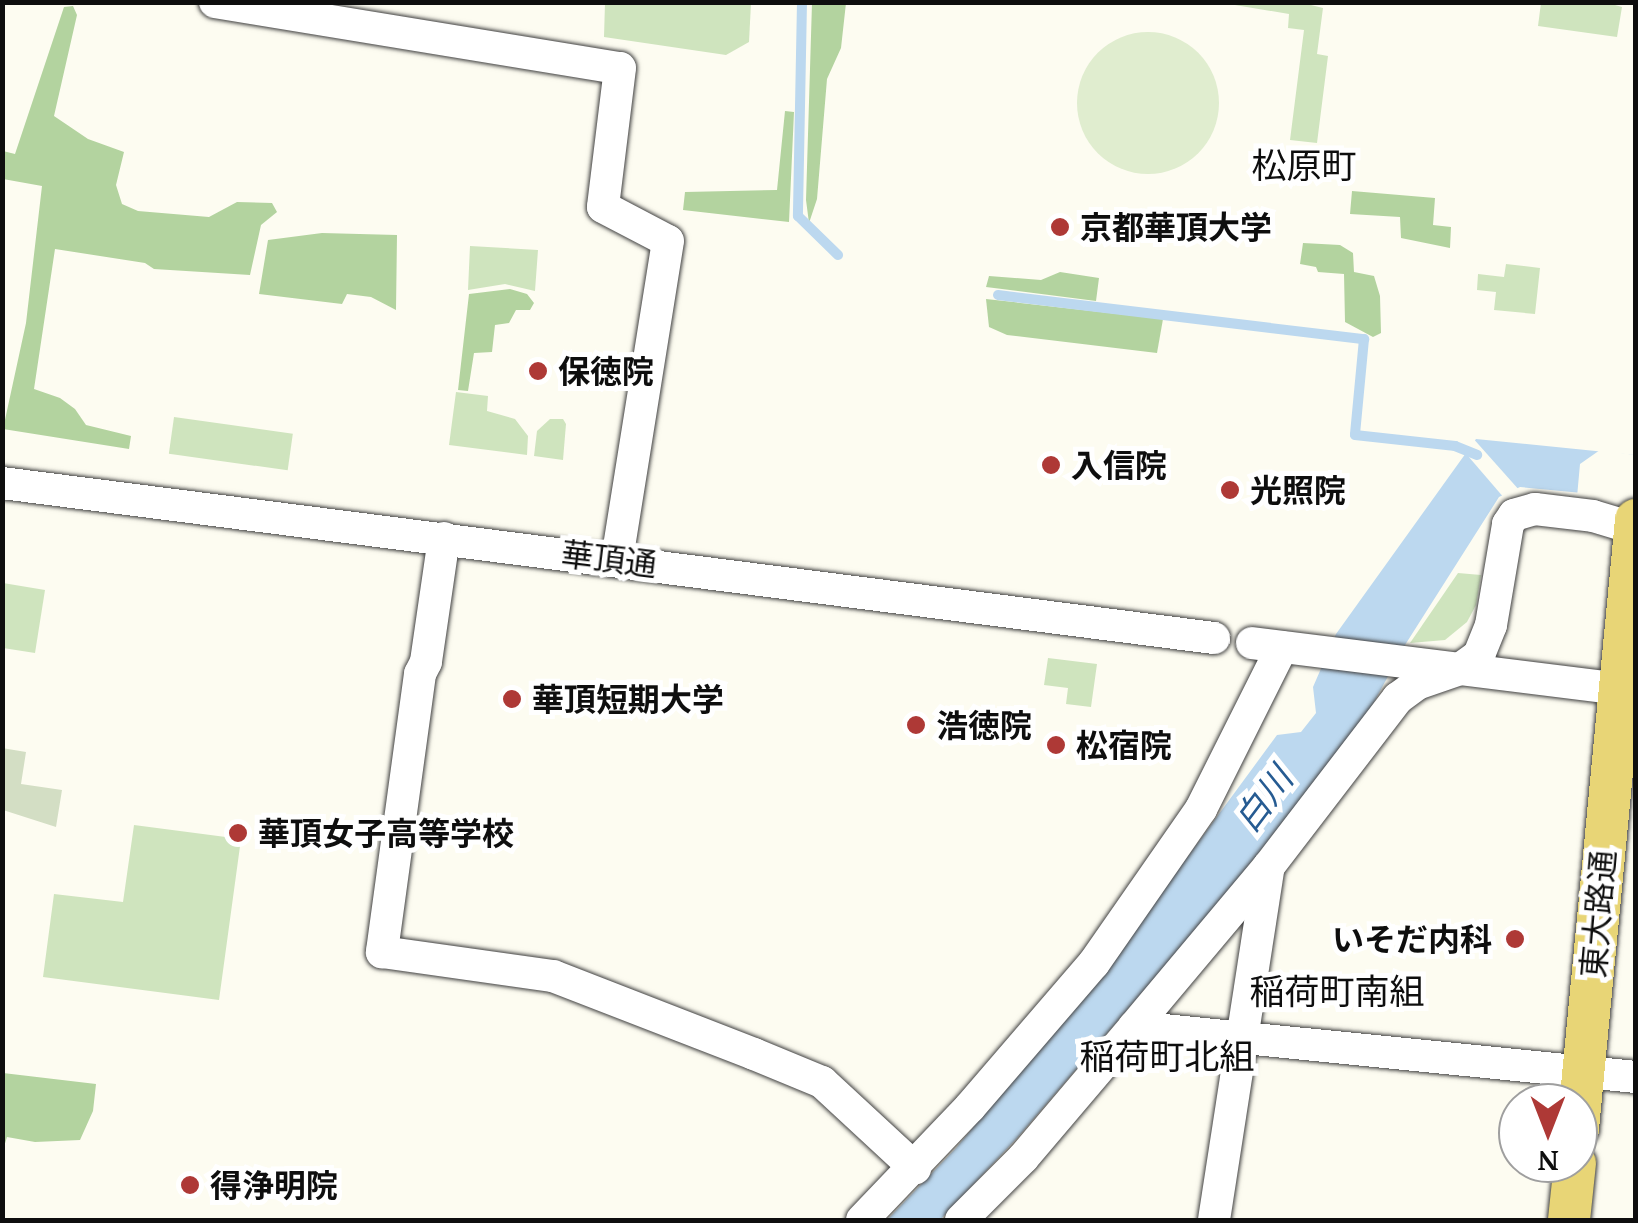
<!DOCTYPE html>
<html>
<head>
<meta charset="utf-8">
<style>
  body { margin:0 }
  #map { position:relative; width:1638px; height:1223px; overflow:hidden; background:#fdfcf1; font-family:"PT Serif","Noto Sans JP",serif }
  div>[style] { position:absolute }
  .green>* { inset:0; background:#cfe4be; transform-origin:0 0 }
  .forest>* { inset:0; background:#b3d39f }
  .cemetery>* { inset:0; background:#d3dec4 }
  .pitch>* { inset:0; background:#e0edcf }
  .round { border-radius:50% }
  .water>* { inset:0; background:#bcd8ef }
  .pier>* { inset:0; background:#fdfcf1 }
  .stream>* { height:10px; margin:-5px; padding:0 5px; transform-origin:5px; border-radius:5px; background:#bcd8ef }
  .roads { filter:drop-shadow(0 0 2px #414141) drop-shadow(0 0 2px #414141) }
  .minor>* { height:32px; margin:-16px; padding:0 16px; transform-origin:16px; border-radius:16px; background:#fff }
  .major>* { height:42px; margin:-21px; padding:0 21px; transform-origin:21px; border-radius:21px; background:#e8d576 }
  .dots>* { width:28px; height:28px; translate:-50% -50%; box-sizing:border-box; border:5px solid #fff; border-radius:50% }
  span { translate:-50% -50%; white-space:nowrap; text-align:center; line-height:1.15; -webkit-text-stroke:10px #fff; paint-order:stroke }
  .poi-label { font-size:32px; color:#0e0e0e; font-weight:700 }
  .left { translate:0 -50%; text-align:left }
  .right { translate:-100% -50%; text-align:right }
  .street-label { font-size:32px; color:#0e0e0e }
  .neighbourhood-label { font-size:35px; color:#0e0e0e }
  .water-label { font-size:35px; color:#265b92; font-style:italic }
  .frame { position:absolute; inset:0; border:5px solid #0e0e0e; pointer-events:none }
  .north { position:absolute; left:1498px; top:1083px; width:100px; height:100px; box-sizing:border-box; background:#fff; border:2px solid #9f9f9f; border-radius:50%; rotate:180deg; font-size:28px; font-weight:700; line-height:40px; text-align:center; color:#0e0e0e }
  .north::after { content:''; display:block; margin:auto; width:35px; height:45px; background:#ae3936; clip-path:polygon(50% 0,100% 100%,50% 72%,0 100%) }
</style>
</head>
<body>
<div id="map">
  <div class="green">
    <i style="clip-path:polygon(605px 3px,751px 3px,749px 42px,726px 55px,604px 37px)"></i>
    <i style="clip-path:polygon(1223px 3px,1303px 3px,1323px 8px,1317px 54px,1328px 56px,1317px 143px,1290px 140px,1304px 30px,1288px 28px,1289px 14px)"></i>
    <i style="clip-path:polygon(1541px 3px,1608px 3px,1622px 7px,1617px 37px,1538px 26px)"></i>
    <i style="clip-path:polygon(470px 246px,538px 250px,535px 291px,505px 284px,468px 290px)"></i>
    <i style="clip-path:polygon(1506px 264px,1540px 268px,1535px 314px,1494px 310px,1496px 292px,1477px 290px,1478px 274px,1504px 277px)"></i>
    <i style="clip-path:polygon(456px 392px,488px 396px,487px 411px,515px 419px,528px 436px,527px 455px,449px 445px)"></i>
    <i style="left:174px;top:417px;width:120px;height:37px;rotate:8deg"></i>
    <i style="clip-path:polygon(550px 419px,563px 419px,566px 424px,563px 460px,534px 456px,537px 431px)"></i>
    <i style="clip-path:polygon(1458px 573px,1481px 575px,1476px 605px,1467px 622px,1445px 640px,1410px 643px)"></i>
    <i style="clip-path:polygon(3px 583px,45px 590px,35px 653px,3px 648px)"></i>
    <i style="clip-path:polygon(1048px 658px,1097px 664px,1091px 707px,1066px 704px,1068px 688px,1044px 685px)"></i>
    <i style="clip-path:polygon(134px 825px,241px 839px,219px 1000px,43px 977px,54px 894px,123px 902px)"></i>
  </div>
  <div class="forest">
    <i style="clip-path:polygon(812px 3px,846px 3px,841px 48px,827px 79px,817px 199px,809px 223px,806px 200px)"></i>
    <i style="clip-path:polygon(73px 6px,77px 15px,54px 116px,88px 139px,124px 152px,116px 185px,122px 204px,138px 211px,209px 217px,237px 202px,272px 203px,277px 212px,261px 225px,250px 275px,154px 269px,145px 263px,55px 249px,34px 389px,60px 398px,75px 409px,86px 425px,131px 436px,129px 449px,3px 429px,26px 323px,42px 186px,3px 179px,3px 151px,15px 154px,64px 7px)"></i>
    <i style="clip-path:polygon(785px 111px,794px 112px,789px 222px,683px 210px,685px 192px,777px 190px)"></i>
    <i style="clip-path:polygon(1352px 191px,1435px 198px,1433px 225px,1451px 227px,1450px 248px,1401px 238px,1400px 217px,1350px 214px)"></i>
    <i style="clip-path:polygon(322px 233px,397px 235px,396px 310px,371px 297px,347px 294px,342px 304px,259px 294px,268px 240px)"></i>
    <i style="clip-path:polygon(1303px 243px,1340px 245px,1353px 253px,1354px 272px,1374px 276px,1380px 296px,1381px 333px,1373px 337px,1345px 322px,1344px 274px,1318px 272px,1316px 267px,1300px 264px)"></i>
    <i style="clip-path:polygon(1060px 272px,1099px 278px,1096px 301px,986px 287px,989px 276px,1041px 280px)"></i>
    <i style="clip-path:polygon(510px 289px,527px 294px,534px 303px,530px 310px,516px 310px,509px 323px,495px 325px,492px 352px,474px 353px,468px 391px,458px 390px,469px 294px)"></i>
    <i style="clip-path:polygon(986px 299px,1163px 319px,1157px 353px,1007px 335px,989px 327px)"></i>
    <i style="clip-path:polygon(3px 1073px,96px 1084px,93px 1111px,80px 1140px,35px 1142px,7px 1137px,3px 1150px)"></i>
  </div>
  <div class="cemetery">
    <i style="clip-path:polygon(2px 748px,26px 752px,21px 784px,62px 790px,56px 827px,3px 810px)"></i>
  </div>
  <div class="pitch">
    <i class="round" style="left:1077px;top:32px;width:142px;height:142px"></i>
  </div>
  <div class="water">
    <i style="clip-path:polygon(1476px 439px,1635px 455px,1635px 498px,1520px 487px,1499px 497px,1405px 645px,1367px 715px,1219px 903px,1018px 1137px,940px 1220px,887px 1220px,956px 1148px,1105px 969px,1277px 735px,1301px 732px,1316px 713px,1313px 687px,1336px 634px)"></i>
  </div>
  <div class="pier">
    <i style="clip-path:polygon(1471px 436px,1520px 491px,1505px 499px,1462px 449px)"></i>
    <i style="clip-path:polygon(1600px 450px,1635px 455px,1636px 503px,1577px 497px,1580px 464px)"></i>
  </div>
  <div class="stream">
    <i style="left:802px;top:2px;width:214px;rotate:91.1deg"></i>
    <i style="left:798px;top:216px;width:56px;rotate:44.3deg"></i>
    <i style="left:998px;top:295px;width:369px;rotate:6.9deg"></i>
    <i style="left:1364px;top:339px;width:96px;rotate:95.4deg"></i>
    <i style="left:1355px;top:435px;width:101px;rotate:6.3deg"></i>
    <i style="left:1455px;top:446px;width:24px;rotate:22deg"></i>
  </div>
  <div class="roads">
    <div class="minor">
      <i style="left:215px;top:2px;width:410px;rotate:9.3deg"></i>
      <i style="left:620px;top:68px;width:140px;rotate:97deg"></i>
      <i style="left:603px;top:207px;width:73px;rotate:27.6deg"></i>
      <i style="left:668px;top:241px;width:323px;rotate:99.1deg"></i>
      <i style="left:2px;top:483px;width:1222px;rotate:7.29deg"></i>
      <i style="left:444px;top:538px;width:125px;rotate:98.3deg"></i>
      <i style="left:426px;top:662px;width:13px;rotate:117deg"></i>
      <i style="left:420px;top:674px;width:281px;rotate:97.8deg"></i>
      <i style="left:382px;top:952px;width:173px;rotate:8deg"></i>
      <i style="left:553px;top:976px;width:216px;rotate:21.2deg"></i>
      <i style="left:754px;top:1054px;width:74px;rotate:22.4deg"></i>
      <i style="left:822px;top:1082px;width:127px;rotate:42.8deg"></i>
      <i style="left:1252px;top:643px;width:387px;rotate:7.1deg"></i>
      <i style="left:1134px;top:1027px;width:504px;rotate:5.69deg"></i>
      <i style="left:862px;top:1220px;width:156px;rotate:-46.3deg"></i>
      <i style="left:970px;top:1107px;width:190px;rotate:-49.3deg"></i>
      <i style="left:1094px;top:963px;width:188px;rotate:-55.2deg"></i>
      <i style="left:1201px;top:809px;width:181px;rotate:-63.4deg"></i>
      <i style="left:961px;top:1220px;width:88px;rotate:-45deg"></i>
      <i style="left:1023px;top:1158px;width:172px;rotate:-49.7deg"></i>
      <i style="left:1134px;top:1027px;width:210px;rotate:-50deg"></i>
      <i style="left:1269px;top:866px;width:212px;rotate:-52.5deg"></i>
      <i style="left:1398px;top:698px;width:24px;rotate:-36deg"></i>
      <i style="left:1417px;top:684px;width:46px;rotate:-19.2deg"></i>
      <i style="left:1460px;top:669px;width:24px;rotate:-36deg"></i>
      <i style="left:1479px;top:655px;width:32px;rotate:-68deg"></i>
      <i style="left:1491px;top:625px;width:102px;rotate:-80.4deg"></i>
      <i style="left:1508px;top:524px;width:11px;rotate:-56deg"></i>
      <i style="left:1514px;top:515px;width:22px;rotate:-16deg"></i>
      <i style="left:1535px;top:509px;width:58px;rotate:6.9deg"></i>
      <i style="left:1593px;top:516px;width:45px;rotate:16.8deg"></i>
      <i style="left:1214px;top:1220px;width:358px;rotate:-81.2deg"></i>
    </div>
    <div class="major">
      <i style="left:1578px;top:1128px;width:611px;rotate:-84.55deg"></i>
      <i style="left:1569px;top:1220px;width:57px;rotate:-84deg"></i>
    </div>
  </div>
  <div class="dots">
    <i style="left:1060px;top:227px;background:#ae3936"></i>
    <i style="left:538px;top:371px;background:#ae3936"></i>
    <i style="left:1051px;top:465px;background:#ae3936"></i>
    <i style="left:1230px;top:490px;background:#ae3936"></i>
    <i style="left:512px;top:699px;background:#ae3936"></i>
    <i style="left:916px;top:725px;background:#ae3936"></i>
    <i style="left:1056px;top:745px;background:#ae3936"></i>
    <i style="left:238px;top:833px;background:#ae3936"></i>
    <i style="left:1515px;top:939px;background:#ae3936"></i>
    <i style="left:190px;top:1185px;background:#ae3936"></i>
  </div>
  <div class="poi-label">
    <span class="left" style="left:1080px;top:227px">京都華頂大学</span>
    <span class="left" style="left:558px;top:371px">保徳院</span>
    <span class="left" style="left:1071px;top:465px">入信院</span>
    <span class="left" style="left:1250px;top:490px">光照院</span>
    <span class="left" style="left:532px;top:699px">華頂短期大学</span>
    <span class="left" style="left:936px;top:725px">浩徳院</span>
    <span class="left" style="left:1076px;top:745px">松宿院</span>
    <span class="left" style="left:258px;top:833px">華頂女子高等学校</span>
    <span class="right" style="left:1492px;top:939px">いそだ内科</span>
    <span class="left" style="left:210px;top:1185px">得浄明院</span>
  </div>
  <div class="street-label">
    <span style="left:609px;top:559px;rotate:7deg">華頂通</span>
    <span style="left:1598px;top:914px;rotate:-85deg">東大路通</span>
  </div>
  <div class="neighbourhood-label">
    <span style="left:1304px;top:165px">松原町</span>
    <span style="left:1337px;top:991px">稲荷町南組</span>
    <span style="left:1167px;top:1056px">稲荷町北組</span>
  </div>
  <div class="water-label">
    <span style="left:1263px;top:799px;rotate:-53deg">白川</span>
  </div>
  <div class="frame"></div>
  <div class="north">N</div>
</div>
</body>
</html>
